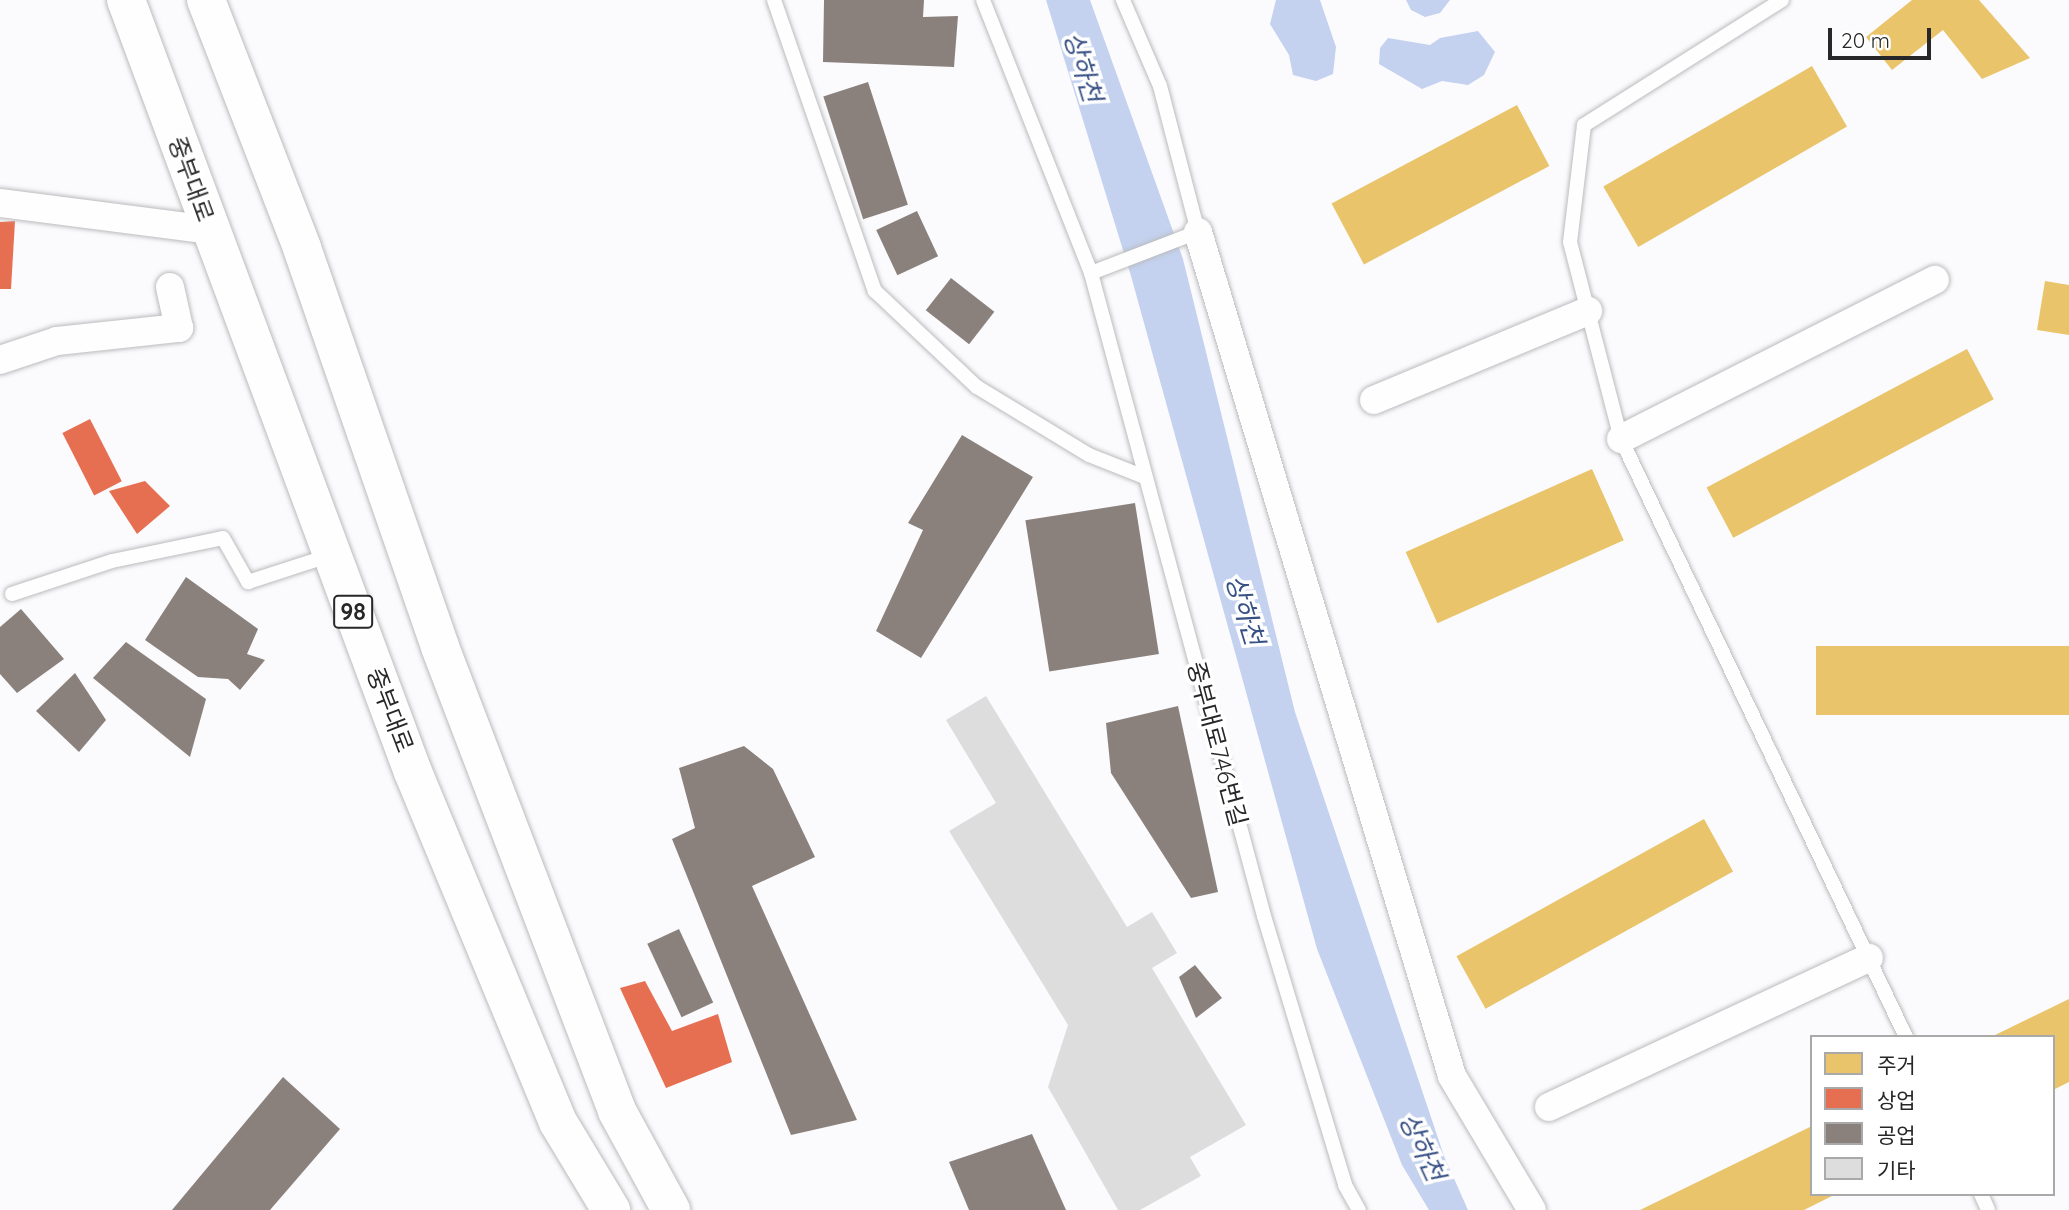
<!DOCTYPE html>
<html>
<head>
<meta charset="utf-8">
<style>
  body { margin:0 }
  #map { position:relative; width:2069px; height:1210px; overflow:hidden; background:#fbfbfe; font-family:Quicksand,"Noto Sans KR",sans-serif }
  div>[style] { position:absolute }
  .water>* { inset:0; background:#c4d2ef }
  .homes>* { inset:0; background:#e9c46a; transform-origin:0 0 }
  .shops>* { inset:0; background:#e76f51; transform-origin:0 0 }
  .industry>* { inset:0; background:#8a817c; transform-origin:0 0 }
  .building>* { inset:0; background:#ddddde }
  .roads { filter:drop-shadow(0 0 2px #bbbbbd) drop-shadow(0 0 2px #bbbbbd) }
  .lane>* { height:14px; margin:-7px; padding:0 7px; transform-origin:7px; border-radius:7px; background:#fefeff }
  .street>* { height:28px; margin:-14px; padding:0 14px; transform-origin:14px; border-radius:14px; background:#fefeff }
  .primary>* { height:38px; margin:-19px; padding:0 19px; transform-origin:19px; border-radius:19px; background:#fefeff }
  span { translate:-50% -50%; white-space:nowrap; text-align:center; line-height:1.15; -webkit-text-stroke:7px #fff; paint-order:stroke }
  .shield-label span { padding:2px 5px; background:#fff; border:2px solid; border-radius:5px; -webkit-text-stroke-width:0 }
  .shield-label { font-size:23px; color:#272729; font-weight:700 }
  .street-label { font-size:24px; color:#272729 }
  .water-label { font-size:26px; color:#385185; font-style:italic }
  .legend { position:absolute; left:1810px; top:1035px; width:245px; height:161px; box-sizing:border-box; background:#fff; border:2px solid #a9a9a9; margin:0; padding:9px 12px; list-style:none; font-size:21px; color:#272729 }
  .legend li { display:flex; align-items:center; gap:14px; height:35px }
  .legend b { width:35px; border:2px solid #a9a9a9 }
  .scale { position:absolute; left:1828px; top:28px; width:103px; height:32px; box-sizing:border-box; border:4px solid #272729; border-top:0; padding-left:9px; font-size:21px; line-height:24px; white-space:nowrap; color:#272729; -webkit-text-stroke:5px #fff; paint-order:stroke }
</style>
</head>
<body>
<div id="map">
  <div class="water">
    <i style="clip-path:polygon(1046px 0,1090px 0,1183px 259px,1295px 712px,1444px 1156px,1468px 1210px,1429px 1210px,1402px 1165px,1317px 949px,1131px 276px)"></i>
    <i style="clip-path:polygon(1276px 0,1320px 0,1336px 47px,1333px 74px,1316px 81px,1293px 75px,1289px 55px,1270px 24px)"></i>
    <i style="clip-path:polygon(1406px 0,1450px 0,1440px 13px,1425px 17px,1411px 10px)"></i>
    <i style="clip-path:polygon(1478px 31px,1495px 52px,1484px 75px,1468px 85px,1442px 81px,1422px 89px,1379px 64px,1380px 48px,1388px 38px,1430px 45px,1440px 38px)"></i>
  </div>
  <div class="homes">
    <i style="clip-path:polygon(1912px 0,1979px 0,2030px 58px,1982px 79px,1943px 30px,1892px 70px,1866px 37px)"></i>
    <i style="left:1812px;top:66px;width:70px;height:241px;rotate:60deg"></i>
    <i style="left:1517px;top:105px;width:69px;height:210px;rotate:62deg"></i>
    <i style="clip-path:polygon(2045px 281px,2069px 285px,2069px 335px,2037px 330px)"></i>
    <i style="left:1967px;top:349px;width:57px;height:295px;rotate:62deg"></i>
    <i style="left:1592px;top:469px;width:78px;height:204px;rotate:66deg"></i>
    <i style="left:2069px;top:646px;width:69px;height:253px;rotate:90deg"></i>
    <i style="left:1704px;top:819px;width:60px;height:283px;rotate:61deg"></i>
    <i style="clip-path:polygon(2069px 999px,2069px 1082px,2053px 1090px,2053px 1037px,1991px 1037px)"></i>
    <i style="clip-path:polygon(1812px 1126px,1812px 1194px,1836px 1194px,1804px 1210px,1640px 1210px)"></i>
  </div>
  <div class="shops">
    <i style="clip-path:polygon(15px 221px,11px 289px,0 289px,0 222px)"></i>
    <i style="left:90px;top:419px;width:70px;height:31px;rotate:63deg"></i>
    <i style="clip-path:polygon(145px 481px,170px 506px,137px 534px,109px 491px)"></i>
    <i style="clip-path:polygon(645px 981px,672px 1031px,718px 1014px,732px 1062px,666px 1088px,620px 988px)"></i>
  </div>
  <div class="industry">
    <i style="clip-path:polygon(824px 0,924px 0,923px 17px,958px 16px,954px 67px,823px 62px)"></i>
    <i style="left:868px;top:82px;width:129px;height:47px;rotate:72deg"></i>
    <i style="left:917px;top:211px;width:50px;height:45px;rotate:65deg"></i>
    <i style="left:951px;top:278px;width:55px;height:41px;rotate:38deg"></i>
    <i style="clip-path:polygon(962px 435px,1033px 477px,921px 658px,876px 631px,923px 530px,908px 523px)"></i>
    <i style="left:1135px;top:503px;width:153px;height:111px;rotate:81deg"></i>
    <i style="clip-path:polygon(186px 577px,258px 629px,247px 654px,265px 660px,240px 690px,228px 679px,198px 677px,145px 640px)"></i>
    <i style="clip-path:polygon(21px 609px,64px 659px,17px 693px,0 674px,0 627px)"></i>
    <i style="clip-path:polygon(126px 642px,206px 699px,190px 757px,93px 678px)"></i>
    <i style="clip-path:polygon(75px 673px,106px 720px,79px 752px,36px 711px)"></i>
    <i style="clip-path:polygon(1178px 706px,1218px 892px,1191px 898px,1111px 773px,1106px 723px)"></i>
    <i style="clip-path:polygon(744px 746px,773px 769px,815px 857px,752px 886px,857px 1120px,791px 1135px,672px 839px,695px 828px,679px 768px)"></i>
    <i style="left:679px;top:929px;width:81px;height:35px;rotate:65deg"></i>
    <i style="clip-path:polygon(1195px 965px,1222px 998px,1196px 1018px,1179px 977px)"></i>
    <i style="clip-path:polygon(283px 1077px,340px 1129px,270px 1210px,172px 1210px)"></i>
    <i style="clip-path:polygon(1032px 1134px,1066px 1210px,969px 1210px,949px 1162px)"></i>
  </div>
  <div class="building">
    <i style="clip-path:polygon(986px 696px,1127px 927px,1152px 912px,1177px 953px,1152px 968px,1246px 1125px,1190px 1157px,1201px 1176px,1140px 1210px,1118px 1210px,1048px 1087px,1068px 1025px,949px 831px,996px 803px,946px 720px)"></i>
  </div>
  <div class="roads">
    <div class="lane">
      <i style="left:774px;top:0;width:308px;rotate:70.9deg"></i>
      <i style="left:875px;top:291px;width:140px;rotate:43.3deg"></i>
      <i style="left:977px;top:387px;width:131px;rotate:31.3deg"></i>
      <i style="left:1089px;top:455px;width:57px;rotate:21.6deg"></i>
      <i style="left:983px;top:0;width:294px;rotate:68.4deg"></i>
      <i style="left:1091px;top:273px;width:666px;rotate:74.94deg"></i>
      <i style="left:1264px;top:916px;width:281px;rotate:73.2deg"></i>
      <i style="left:1345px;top:1185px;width:29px;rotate:61deg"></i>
      <i style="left:1782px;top:0;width:234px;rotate:147.7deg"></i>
      <i style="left:1584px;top:125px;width:118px;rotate:96.8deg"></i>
      <i style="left:1570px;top:242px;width:203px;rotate:75.5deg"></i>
      <i style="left:1621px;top:439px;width:662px;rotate:64.52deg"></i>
      <i style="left:1091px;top:273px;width:115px;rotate:-21deg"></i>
      <i style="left:1198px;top:232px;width:151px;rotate:-104.6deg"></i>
      <i style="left:1160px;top:86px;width:94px;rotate:-113.3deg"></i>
      <i style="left:12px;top:594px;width:105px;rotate:-18.3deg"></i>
      <i style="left:112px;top:561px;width:113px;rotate:-11.7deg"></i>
      <i style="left:223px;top:538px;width:51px;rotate:60.4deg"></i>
      <i style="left:248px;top:582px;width:87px;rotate:-18deg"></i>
      <i style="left:1981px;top:1194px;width:17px;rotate:66deg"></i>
    </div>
    <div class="street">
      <i style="left:0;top:203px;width:213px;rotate:7.3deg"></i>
      <i style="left:1198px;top:232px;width:881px;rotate:73.25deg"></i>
      <i style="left:1452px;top:1076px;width:156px;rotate:59.2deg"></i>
      <i style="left:0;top:360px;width:60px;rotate:-18.4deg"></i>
      <i style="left:57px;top:341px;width:123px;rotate:-6.1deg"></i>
      <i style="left:179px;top:328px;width:42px;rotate:-102.4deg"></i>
      <i style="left:1374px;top:400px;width:232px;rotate:-22.6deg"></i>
      <i style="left:1621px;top:439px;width:352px;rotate:-26.9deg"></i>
      <i style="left:1549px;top:1107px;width:353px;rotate:-25deg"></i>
    </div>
    <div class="primary">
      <i style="left:126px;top:0;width:824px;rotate:69.61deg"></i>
      <i style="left:413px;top:772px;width:379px;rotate:67.5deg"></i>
      <i style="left:558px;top:1122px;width:103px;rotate:58.9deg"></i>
      <i style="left:206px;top:0;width:266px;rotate:68.8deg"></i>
      <i style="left:302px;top:248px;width:422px;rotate:70.9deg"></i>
      <i style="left:440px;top:647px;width:497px;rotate:69.1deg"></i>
      <i style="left:617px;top:1111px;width:113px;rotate:61.4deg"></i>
    </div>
  </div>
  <div class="shield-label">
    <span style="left:353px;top:612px">98</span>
  </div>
  <div class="street-label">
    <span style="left:191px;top:179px;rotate:70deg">중부대로</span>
    <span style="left:390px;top:710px;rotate:69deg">중부대로</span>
    <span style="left:1217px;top:744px;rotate:75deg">중부대로746번길</span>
  </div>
  <div class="water-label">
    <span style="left:1083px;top:67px;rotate:73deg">상하천</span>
    <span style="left:1245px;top:610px;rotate:73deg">상하천</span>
    <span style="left:1422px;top:1147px;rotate:65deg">상하천</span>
  </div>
  <ul class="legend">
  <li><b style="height:19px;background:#e9c46a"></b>주거</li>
  <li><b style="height:19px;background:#e76f51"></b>상업</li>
  <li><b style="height:19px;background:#8a817c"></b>공업</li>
  <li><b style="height:19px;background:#ddddde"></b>기타</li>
  </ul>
  <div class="scale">20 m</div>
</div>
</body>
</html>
